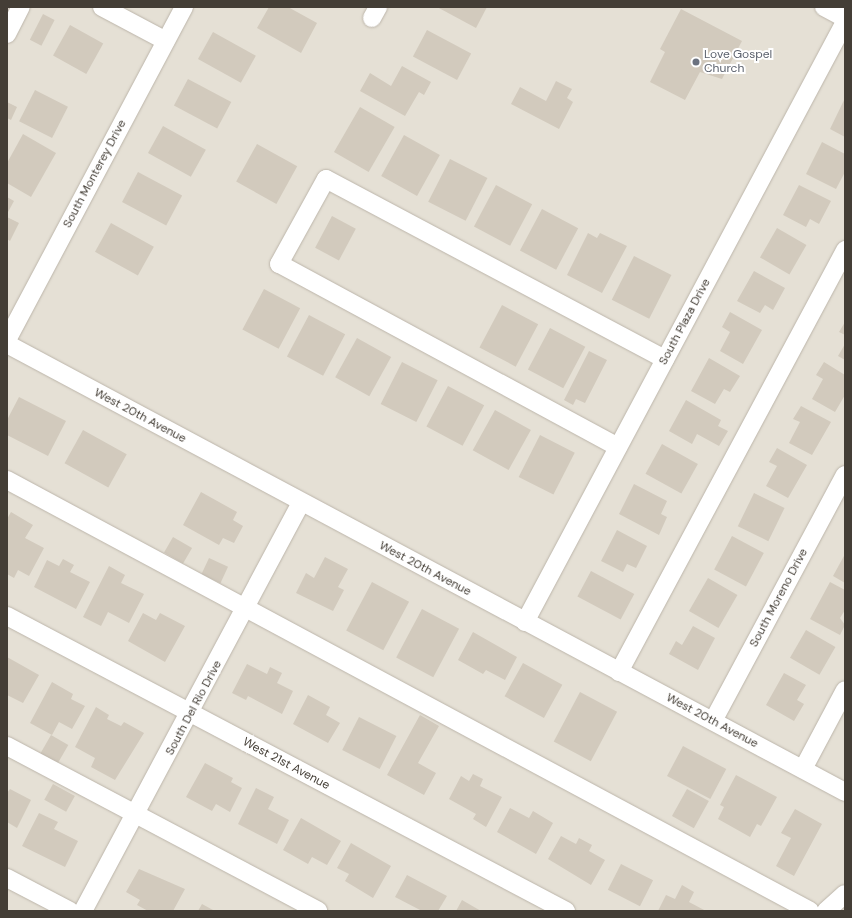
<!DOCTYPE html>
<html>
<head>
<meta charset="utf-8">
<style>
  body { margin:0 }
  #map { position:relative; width:852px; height:918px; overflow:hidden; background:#f2eee7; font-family:"DM Sans",sans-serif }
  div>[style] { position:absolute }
  .residential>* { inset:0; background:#e5e0d5; transform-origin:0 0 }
  .building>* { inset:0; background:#d2cabd; transform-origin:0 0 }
  .roads { filter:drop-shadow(0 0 1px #bcb5aa) drop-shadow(0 0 1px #bcb5aa) }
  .minor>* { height:18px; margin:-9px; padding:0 9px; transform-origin:9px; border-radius:9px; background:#fff }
  .dots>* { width:11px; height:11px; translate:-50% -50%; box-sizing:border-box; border:2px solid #fff; border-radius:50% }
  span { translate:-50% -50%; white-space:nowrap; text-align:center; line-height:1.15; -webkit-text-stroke:4px #fff; paint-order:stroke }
  .worship-label { font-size:12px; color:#5b616d }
  .left { translate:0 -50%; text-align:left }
  .street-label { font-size:12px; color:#443e36 }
  .frame { position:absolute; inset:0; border:8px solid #443e36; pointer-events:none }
</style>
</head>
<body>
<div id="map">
  <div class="residential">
    <i style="left:7px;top:7px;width:838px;height:904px"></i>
  </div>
  <div class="building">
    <i style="clip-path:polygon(269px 7px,288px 7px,317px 23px,301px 53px,257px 28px)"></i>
    <i style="clip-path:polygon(437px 7px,487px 7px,476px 28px)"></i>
    <i style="clip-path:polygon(681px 9px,742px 41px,722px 79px,700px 72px,685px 100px,650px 82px,665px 52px,660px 49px)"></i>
    <i style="left:43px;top:14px;width:13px;height:29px;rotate:27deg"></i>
    <i style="left:70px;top:25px;width:38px;height:35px;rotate:29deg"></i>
    <i style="left:427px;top:30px;width:50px;height:30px;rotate:28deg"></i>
    <i style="left:213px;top:32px;width:49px;height:31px;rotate:29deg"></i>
    <i style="clip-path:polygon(402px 66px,431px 82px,424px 95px,419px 92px,405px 116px,360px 91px,370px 73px,391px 86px)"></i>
    <i style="left:188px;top:79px;width:49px;height:30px;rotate:28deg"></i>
    <i style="clip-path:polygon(556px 81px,572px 89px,567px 98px,573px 102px,559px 129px,511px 104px,520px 87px,546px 101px)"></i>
    <i style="left:35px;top:90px;width:37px;height:35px;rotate:27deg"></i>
    <i style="clip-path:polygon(845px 98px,845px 137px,830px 129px)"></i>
    <i style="clip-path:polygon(7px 102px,17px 107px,11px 120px,7px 118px)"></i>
    <i style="left:360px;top:107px;width:40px;height:52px;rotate:30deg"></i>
    <i style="left:163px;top:126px;width:49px;height:31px;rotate:29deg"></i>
    <i style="clip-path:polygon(23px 134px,56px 153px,31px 197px,7px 183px,7px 163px)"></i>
    <i style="left:404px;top:135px;width:41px;height:47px;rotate:29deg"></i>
    <i style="clip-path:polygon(822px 142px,845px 154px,845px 172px,836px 189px,806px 174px)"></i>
    <i style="left:257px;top:144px;width:46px;height:43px;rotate:29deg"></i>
    <i style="left:450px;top:159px;width:42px;height:48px;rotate:27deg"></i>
    <i style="left:138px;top:172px;width:50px;height:34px;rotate:28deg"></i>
    <i style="left:496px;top:185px;width:41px;height:47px;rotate:28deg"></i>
    <i style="clip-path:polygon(799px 185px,831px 201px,819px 224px,810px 219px,806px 227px,783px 215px)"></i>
    <i style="clip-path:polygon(7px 197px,14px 201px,7px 214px)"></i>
    <i style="left:542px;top:209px;width:41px;height:47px;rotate:28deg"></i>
    <i style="left:332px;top:216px;width:27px;height:36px;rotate:28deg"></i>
    <i style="clip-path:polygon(7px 217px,19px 223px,10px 241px,7px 239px)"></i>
    <i style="left:111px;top:223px;width:49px;height:33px;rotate:29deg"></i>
    <i style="left:777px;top:228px;width:34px;height:34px;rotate:30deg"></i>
    <i style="clip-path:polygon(588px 233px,597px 238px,600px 233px,627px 246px,602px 293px,567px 275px)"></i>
    <i style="left:634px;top:256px;width:42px;height:49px;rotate:27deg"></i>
    <i style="clip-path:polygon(754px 271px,785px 288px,773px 310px,765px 305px,760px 313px,737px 301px)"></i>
    <i style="left:264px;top:289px;width:41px;height:46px;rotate:28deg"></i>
    <i style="left:502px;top:305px;width:41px;height:48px;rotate:28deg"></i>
    <i style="clip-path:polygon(730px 312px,762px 330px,743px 364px,720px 351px,730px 332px,722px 327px)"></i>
    <i style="left:309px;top:315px;width:41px;height:47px;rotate:28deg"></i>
    <i style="clip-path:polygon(845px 322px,845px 335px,839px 332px)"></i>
    <i style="left:550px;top:328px;width:40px;height:47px;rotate:28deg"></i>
    <i style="left:357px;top:338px;width:39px;height:45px;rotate:29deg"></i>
    <i style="clip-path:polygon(845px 344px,845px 360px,838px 356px)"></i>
    <i style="clip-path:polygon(589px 351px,607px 360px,585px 403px,576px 399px,573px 405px,564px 400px)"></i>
    <i style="clip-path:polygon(709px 358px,740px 376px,730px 392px,724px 389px,715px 404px,691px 391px)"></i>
    <i style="left:402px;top:362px;width:40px;height:47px;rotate:27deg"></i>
    <i style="clip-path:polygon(824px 362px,845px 375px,845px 395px,835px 412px,812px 399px,823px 379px,816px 375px)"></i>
    <i style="left:448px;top:386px;width:41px;height:46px;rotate:28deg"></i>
    <i style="clip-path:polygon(19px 397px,66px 421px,48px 456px,7px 435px,7px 420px)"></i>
    <i style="clip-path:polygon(686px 400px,721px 420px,718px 426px,728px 431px,719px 446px,697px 434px,692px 444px,669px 431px)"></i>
    <i style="clip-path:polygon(801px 406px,831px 422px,812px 455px,789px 443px,800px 422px,793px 419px)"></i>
    <i style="left:495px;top:410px;width:41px;height:46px;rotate:29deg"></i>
    <i style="left:83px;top:430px;width:50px;height:38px;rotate:29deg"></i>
    <i style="left:540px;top:435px;width:39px;height:47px;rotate:27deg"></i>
    <i style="left:662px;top:444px;width:41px;height:34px;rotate:29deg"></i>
    <i style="clip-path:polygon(777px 448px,807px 465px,788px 498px,766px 486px,777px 466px,769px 462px)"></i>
    <i style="clip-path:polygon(634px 484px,667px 501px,661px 514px,667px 517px,659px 535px,619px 514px)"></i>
    <i style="clip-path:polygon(201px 492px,237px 512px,233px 520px,243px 526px,234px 543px,223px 538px,219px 545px,183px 525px)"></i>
    <i style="left:754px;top:493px;width:34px;height:37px;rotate:26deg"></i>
    <i style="clip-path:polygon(11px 512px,33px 525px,25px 538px,44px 548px,29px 576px,18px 570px,14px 578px,7px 574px,7px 519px)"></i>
    <i style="clip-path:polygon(617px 530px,647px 546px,636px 568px,627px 564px,623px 572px,601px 561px)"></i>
    <i style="left:732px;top:536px;width:36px;height:38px;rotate:28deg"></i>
    <i style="left:173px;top:537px;width:22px;height:18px;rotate:30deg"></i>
    <i style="clip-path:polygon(845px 554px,845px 583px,833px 576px)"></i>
    <i style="clip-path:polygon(325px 557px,348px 569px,338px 587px,344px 590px,333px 611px,296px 593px,306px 573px,314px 578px)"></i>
    <i style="left:209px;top:558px;width:21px;height:18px;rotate:25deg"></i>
    <i style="clip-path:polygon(63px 559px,74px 565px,70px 572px,90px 582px,76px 609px,34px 587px,47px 560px,59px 566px)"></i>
    <i style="clip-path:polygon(109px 566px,125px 575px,121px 583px,144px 594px,129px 623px,108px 612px,101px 626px,83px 617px)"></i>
    <i style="left:591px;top:571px;width:49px;height:29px;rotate:28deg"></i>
    <i style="left:708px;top:578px;width:34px;height:38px;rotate:30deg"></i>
    <i style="left:372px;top:582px;width:42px;height:55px;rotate:28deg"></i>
    <i style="clip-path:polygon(830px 582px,845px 590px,845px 610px,840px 618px,845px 625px,840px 635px,810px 619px)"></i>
    <i style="left:422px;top:609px;width:42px;height:55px;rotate:28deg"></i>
    <i style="clip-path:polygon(143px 613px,156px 620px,160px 613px,185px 626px,165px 662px,128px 641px)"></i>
    <i style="clip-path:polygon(693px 626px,715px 638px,698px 670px,669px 654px,676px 641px,682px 645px)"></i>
    <i style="left:806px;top:630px;width:34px;height:32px;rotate:30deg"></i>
    <i style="clip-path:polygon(473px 632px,517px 657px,505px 680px,486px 670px,483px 674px,458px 660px)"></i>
    <i style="clip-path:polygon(7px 657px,39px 675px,23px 703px,7px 695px)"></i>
    <i style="left:523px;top:663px;width:45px;height:38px;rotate:29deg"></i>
    <i style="clip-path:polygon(247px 664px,267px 674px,270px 667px,282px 673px,277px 683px,293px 691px,282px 714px,248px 696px,246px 700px,232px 693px)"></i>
    <i style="clip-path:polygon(784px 673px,806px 685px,797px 700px,804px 704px,794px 721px,766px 705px)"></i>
    <i style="clip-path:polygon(52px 682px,73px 694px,71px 699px,85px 706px,72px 729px,59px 722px,52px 735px,30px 723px)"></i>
    <i style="left:580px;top:692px;width:42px;height:56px;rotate:28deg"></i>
    <i style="clip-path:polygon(308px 695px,330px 707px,326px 715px,340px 723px,328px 743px,293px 724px)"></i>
    <i style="clip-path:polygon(96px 707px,109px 715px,107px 719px,121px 726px,124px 722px,144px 733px,115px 780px,91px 767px,95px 758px,75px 747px)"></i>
    <i style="clip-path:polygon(420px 715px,439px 726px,418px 763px,436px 773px,424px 795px,387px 775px)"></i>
    <i style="left:359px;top:717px;width:42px;height:37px;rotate:27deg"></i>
    <i style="left:51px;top:735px;width:20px;height:23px;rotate:30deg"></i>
    <i style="left:683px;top:746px;width:49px;height:34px;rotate:28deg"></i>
    <i style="clip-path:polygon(205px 763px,233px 778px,231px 782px,242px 788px,230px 812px,216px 804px,212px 811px,186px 797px)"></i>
    <i style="clip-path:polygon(473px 774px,483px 779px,480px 786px,502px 797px,486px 827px,473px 819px,476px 814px,449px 799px,461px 776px,469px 781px)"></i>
    <i style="clip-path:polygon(736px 775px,777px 797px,761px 826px,757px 824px,750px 837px,718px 819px,724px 807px,720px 805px)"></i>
    <i style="left:53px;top:784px;width:25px;height:18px;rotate:29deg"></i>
    <i style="clip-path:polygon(256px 788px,274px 797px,268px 809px,289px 820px,277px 844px,238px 824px)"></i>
    <i style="clip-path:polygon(10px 789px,31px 800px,17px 828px,7px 822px,7px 793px)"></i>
    <i style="left:687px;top:789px;width:25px;height:31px;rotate:29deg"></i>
    <i style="clip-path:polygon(510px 808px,529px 818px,533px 811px,553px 823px,536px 854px,497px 832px)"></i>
    <i style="clip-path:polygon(795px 809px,822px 824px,794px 876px,776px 866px,791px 838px,781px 833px)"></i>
    <i style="clip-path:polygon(39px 813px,58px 822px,54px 829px,78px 841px,65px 867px,22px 846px)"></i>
    <i style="clip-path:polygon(301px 818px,341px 841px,327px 865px,312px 857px,308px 864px,283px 850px)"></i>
    <i style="clip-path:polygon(561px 836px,576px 844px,579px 838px,592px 845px,589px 851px,605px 860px,591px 885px,548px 859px)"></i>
    <i style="clip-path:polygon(351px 843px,391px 866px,373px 898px,345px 881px,349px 874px,337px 868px)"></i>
    <i style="left:621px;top:864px;width:36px;height:29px;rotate:27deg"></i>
    <i style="clip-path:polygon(139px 869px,185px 889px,173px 911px,148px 911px,137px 905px,140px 900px,126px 892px)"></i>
    <i style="clip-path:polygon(407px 875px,447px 896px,438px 911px,422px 911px,395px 897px)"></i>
    <i style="clip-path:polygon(682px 885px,694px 892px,689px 902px,706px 911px,658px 911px,666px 895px,675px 899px)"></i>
    <i style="clip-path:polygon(462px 900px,481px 911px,456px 911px)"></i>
    <i style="clip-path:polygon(202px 904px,213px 910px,212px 911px,198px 911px)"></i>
  </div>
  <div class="roads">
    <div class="minor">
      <i style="left:102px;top:7px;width:72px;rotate:28deg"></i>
      <i style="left:824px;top:7px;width:24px;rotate:28deg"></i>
      <i style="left:372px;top:18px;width:13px;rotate:-61deg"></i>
      <i style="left:7px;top:34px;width:30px;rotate:-63deg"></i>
      <i style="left:7px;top:340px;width:377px;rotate:-62deg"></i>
      <i style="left:7px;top:344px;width:950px;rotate:28.13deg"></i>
      <i style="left:618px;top:447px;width:385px;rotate:-151.6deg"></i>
      <i style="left:279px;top:264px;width:97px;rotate:-61.1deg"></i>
      <i style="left:326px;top:179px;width:384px;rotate:28deg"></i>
      <i style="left:7px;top:480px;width:911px;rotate:28.22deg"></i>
      <i style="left:7px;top:616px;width:632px;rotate:27.82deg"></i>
      <i style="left:525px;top:622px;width:680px;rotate:-61.93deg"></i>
      <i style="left:619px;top:672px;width:479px;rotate:-61.8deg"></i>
      <i style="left:713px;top:721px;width:279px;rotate:-61.8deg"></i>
      <i style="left:7px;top:746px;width:352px;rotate:27.9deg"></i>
      <i style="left:803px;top:769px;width:89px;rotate:-62deg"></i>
      <i style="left:7px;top:878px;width:71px;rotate:27.6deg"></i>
      <i style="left:83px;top:911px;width:463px;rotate:-61.9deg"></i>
      <i style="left:826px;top:911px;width:25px;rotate:-42deg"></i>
    </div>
  </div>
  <div class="dots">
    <i style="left:696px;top:62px;background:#6b7280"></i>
  </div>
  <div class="worship-label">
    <span class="left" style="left:704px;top:62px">Love Gospel<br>Church</span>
  </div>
  <div class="street-label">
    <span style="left:95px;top:174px;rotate:-62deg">South Monterey Drive</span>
    <span style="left:685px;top:322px;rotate:-62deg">South Plaza Drive</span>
    <span style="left:140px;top:416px;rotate:28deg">West 20th Avenue</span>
    <span style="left:425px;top:569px;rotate:28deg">West 20th Avenue</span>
    <span style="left:779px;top:598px;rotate:-62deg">South Moreno Drive</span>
    <span style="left:194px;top:708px;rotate:-62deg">South Del Rio Drive</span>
    <span style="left:712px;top:721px;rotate:28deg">West 20th Avenue</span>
    <span style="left:286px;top:764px;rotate:28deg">West 21st Avenue</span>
  </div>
  <div class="frame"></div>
</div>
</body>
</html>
